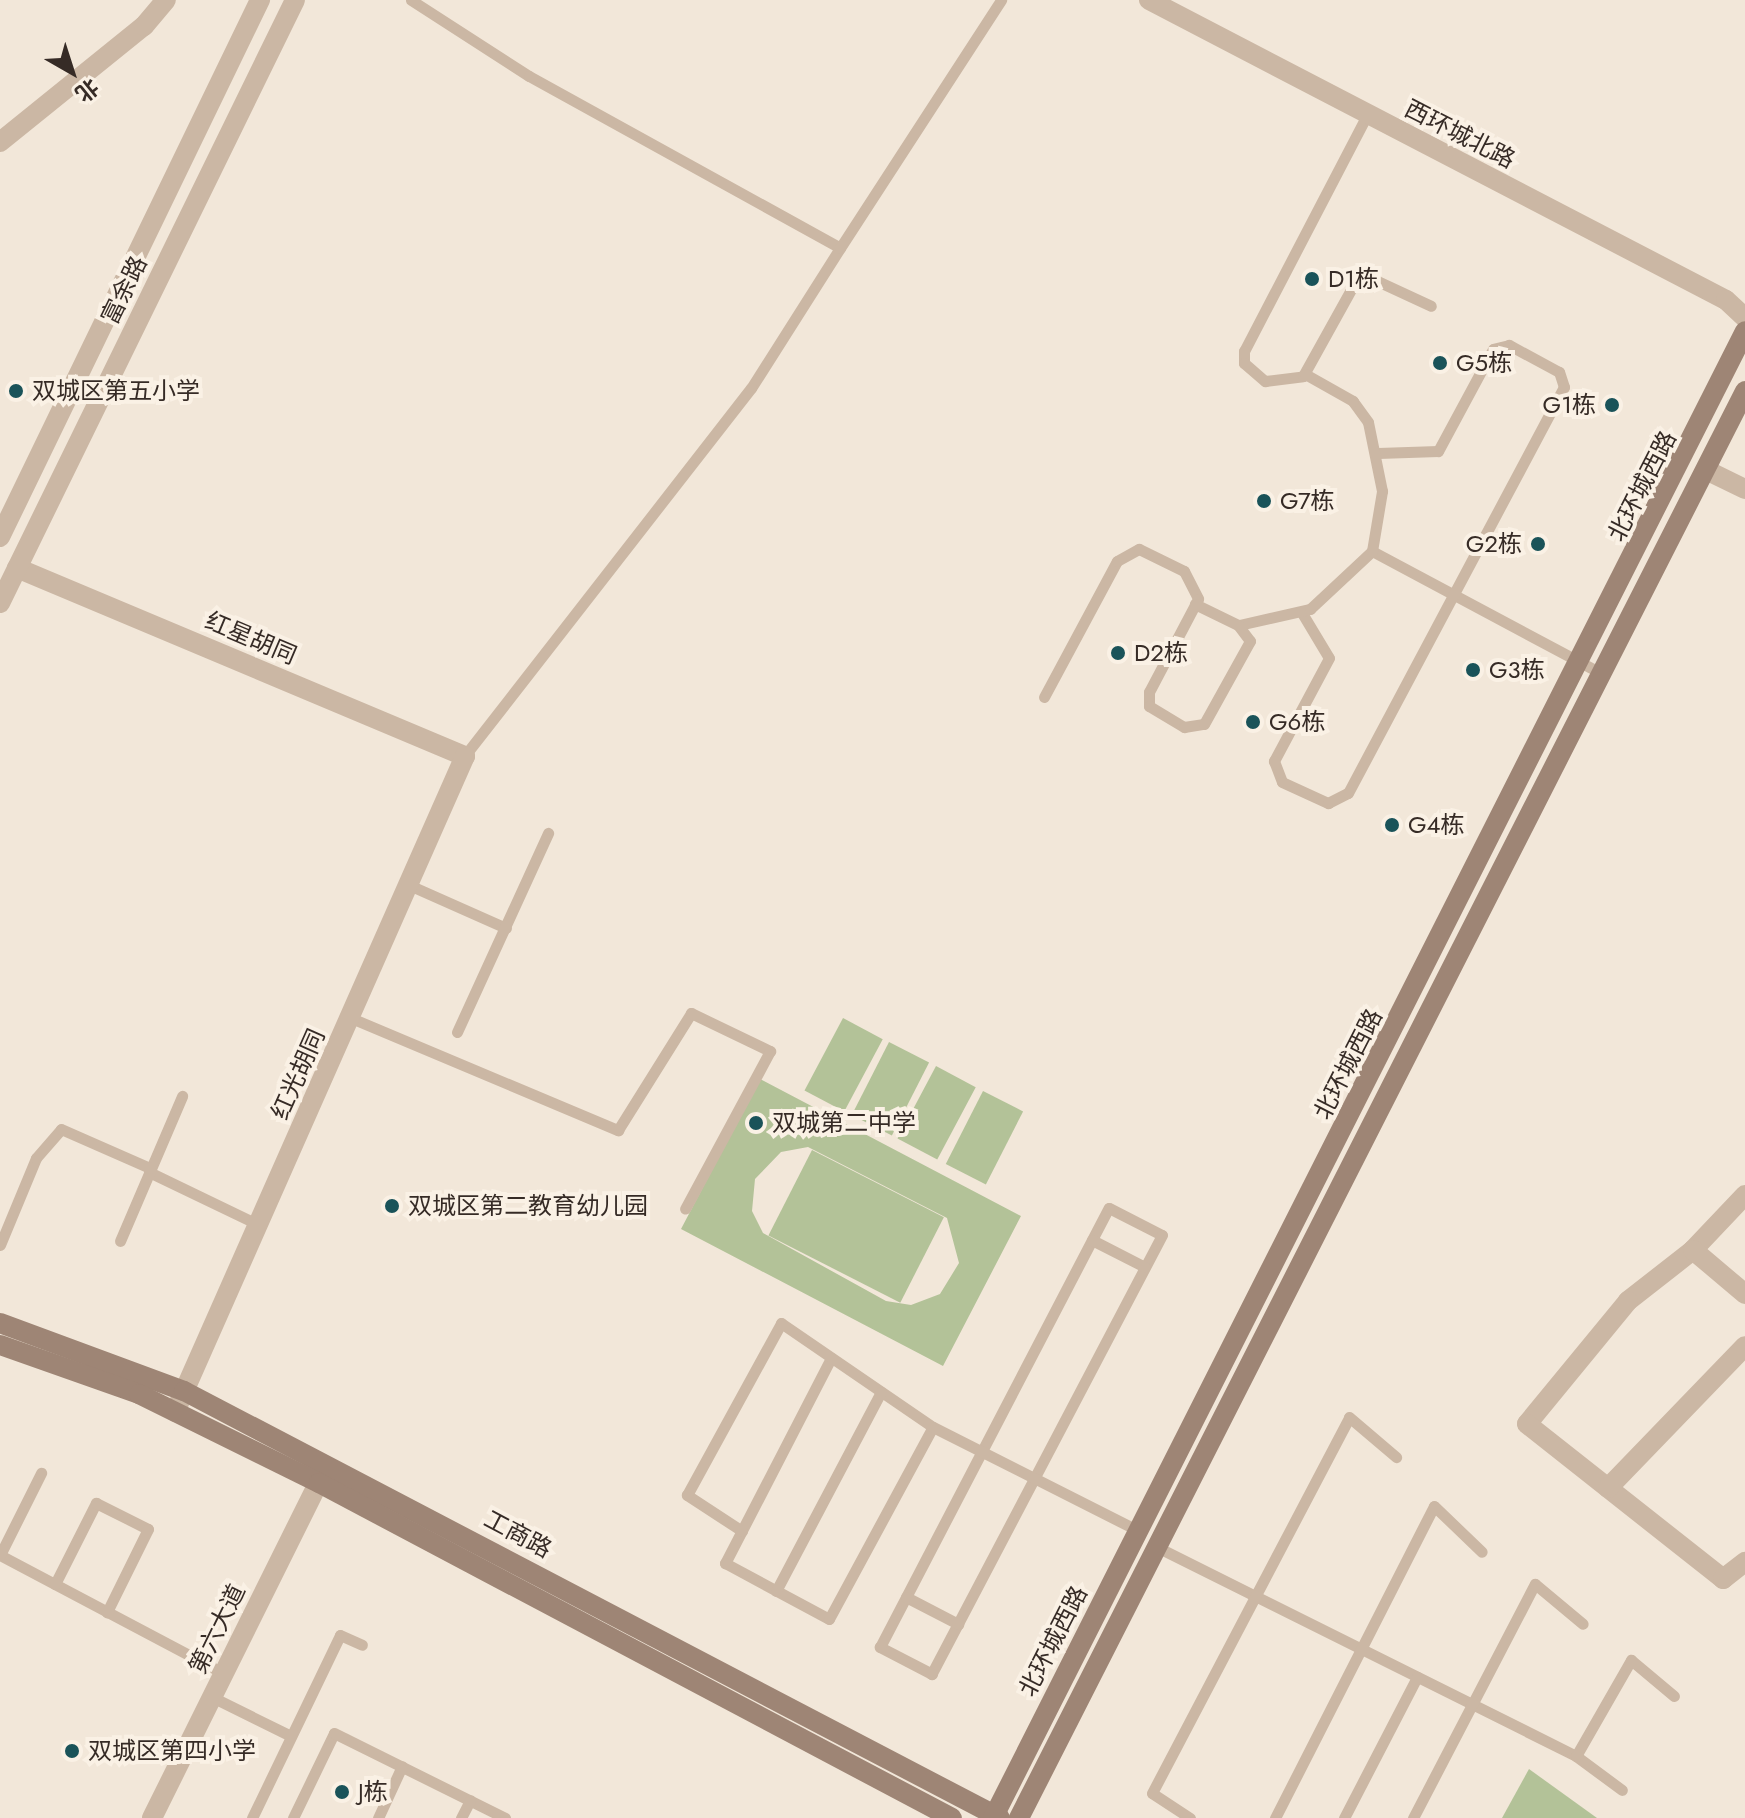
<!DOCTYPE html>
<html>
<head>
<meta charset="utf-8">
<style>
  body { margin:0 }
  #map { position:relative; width:1745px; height:1818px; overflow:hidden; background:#f2e7d9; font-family:Jost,"Noto Sans SC",sans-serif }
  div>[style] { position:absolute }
  .green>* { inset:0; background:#b3c298; transform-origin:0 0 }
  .service>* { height:11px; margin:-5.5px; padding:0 5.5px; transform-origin:5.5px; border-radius:5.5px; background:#cbb7a4 }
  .minor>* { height:20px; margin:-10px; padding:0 10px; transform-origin:10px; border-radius:10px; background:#cbb7a4 }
  .tertiary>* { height:20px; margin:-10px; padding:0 10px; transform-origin:10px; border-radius:10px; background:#cbb7a4 }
  .secondary>* { height:20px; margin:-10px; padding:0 10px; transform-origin:10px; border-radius:10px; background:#9e8575 }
  .dots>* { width:22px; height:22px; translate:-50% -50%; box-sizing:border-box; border:4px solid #faf1e5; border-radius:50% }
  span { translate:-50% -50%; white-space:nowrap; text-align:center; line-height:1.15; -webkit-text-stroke:8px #faf1e5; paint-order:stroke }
  .street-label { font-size:24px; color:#362b26 }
  .poi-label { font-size:24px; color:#362b26 }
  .left { translate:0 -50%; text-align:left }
  .right { translate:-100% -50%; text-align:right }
  .north { position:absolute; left:32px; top:32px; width:80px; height:80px; -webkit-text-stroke:6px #faf1e5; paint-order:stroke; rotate:141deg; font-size:22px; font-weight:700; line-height:32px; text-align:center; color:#362b26 }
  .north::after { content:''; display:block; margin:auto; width:28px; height:36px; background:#362b26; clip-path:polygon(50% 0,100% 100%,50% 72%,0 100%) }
</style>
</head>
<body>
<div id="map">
  <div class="green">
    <i style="left:843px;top:1018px;width:45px;height:82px;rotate:28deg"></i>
    <i style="left:889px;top:1042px;width:45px;height:82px;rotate:27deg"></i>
    <i style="left:936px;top:1066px;width:45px;height:82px;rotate:28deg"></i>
    <i style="clip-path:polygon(evenodd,760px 1079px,1021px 1216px,943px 1366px,681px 1229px,760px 1079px,808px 1147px,947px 1218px,959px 1263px,940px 1294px,911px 1305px,886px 1301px,763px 1233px,752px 1211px,755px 1179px,781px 1152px,808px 1147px)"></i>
    <i style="left:983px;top:1091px;width:45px;height:82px;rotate:27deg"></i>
    <i style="left:812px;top:1150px;width:148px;height:96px;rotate:27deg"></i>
    <i style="clip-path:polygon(1529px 1769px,1597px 1818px,1502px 1818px)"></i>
  </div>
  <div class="service">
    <i style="left:411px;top:0;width:140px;rotate:32.8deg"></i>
    <i style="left:529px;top:76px;width:355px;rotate:28.9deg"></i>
    <i style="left:840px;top:248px;width:166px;rotate:122.4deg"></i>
    <i style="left:751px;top:388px;width:466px;rotate:127.9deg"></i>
    <i style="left:1367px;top:115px;width:266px;rotate:117.5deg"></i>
    <i style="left:1244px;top:351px;width:12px;rotate:90deg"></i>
    <i style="left:1244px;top:363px;width:28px;rotate:41deg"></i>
    <i style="left:1265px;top:381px;width:38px;rotate:-7deg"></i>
    <i style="left:1303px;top:376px;width:118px;rotate:-61deg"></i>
    <i style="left:1360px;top:273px;width:78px;rotate:24.9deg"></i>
    <i style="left:840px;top:248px;width:296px;rotate:-57deg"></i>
    <i style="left:1372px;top:551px;width:261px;rotate:28.1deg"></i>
    <i style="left:1302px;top:613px;width:52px;rotate:59deg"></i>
    <i style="left:1329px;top:658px;width:117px;rotate:118.1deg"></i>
    <i style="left:1274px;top:761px;width:22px;rotate:69deg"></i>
    <i style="left:1282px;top:782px;width:51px;rotate:24.5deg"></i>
    <i style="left:1328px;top:803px;width:22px;rotate:-27deg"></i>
    <i style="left:1348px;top:793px;width:460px;rotate:-62deg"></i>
    <i style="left:1564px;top:387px;width:16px;rotate:-108deg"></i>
    <i style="left:1559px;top:372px;width:57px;rotate:-151.6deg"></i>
    <i style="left:1509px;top:345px;width:16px;rotate:166deg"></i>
    <i style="left:1493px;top:349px;width:116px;rotate:118.3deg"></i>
    <i style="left:1438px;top:451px;width:60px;rotate:178.1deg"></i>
    <i style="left:1239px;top:625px;width:73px;rotate:-12.7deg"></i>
    <i style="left:1310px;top:609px;width:85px;rotate:-43.1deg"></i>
    <i style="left:1372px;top:551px;width:61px;rotate:-80.5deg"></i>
    <i style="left:1382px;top:491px;width:70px;rotate:-101.5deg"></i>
    <i style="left:1368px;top:422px;width:26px;rotate:-126deg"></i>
    <i style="left:1353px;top:401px;width:55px;rotate:-150.6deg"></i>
    <i style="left:1044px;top:697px;width:154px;rotate:-61.8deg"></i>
    <i style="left:1117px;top:561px;width:25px;rotate:-29deg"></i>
    <i style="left:1139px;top:549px;width:50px;rotate:26.1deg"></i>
    <i style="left:1184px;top:571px;width:31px;rotate:63deg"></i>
    <i style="left:1198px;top:599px;width:105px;rotate:117.8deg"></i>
    <i style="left:1149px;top:692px;width:14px;rotate:90deg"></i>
    <i style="left:1149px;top:706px;width:41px;rotate:31deg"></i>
    <i style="left:1184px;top:727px;width:20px;rotate:-9deg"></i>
    <i style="left:1204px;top:724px;width:95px;rotate:-61deg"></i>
    <i style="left:1250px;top:641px;width:20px;rotate:-127deg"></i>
    <i style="left:1238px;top:625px;width:48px;rotate:-154deg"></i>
    <i style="left:409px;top:885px;width:106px;rotate:23.9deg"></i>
    <i style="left:351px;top:1018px;width:290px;rotate:22.8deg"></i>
    <i style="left:618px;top:1130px;width:138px;rotate:-58deg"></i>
    <i style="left:691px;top:1013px;width:88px;rotate:25.7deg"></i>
    <i style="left:770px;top:1051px;width:179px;rotate:118.3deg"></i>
    <i style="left:457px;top:1032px;width:219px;rotate:-65.4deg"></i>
    <i style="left:149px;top:1172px;width:122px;rotate:25.7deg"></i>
    <i style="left:1109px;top:1208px;width:59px;rotate:27deg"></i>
    <i style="left:1162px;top:1235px;width:496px;rotate:117.7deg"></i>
    <i style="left:932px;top:1674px;width:59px;rotate:-152.6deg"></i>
    <i style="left:880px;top:1647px;width:495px;rotate:-62.5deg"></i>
    <i style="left:1092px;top:1240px;width:59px;rotate:27deg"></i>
    <i style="left:120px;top:1241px;width:158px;rotate:-66.8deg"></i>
    <i style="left:0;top:1245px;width:94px;rotate:-67.5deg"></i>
    <i style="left:36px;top:1158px;width:38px;rotate:-49deg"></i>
    <i style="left:61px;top:1129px;width:97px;rotate:23.7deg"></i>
    <i style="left:831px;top:1358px;width:231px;rotate:117.3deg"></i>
    <i style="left:725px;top:1563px;width:118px;rotate:28.3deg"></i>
    <i style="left:829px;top:1619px;width:218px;rotate:-61.6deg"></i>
    <i style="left:742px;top:1531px;width:66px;rotate:-146.8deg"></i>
    <i style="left:687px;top:1495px;width:196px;rotate:-61.3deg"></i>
    <i style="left:781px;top:1323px;width:184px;rotate:34.4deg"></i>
    <i style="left:933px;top:1427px;width:231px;rotate:26.8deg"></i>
    <i style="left:1157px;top:1547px;width:468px;rotate:26.5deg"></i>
    <i style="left:1576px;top:1756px;width:57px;rotate:36.5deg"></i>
    <i style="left:0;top:1555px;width:252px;rotate:27.9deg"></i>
    <i style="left:0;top:1555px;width:92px;rotate:-63.4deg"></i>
    <i style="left:55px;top:1584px;width:91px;rotate:-63.2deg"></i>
    <i style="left:96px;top:1503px;width:58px;rotate:26.6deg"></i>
    <i style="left:148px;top:1529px;width:93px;rotate:116.3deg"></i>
    <i style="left:776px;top:1591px;width:225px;rotate:-62.2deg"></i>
    <i style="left:906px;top:1597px;width:59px;rotate:27.4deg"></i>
    <i style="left:212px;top:1697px;width:88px;rotate:26.3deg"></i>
    <i style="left:1576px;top:1756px;width:111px;rotate:-60.2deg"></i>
    <i style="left:1631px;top:1660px;width:56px;rotate:39.9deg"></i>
    <i style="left:252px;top:1818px;width:203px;rotate:-64.3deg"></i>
    <i style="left:340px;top:1635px;width:24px;rotate:24deg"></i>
    <i style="left:293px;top:1818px;width:94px;rotate:-64.2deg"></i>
    <i style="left:334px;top:1733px;width:191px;rotate:26.4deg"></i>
    <i style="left:378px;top:1818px;width:57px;rotate:-65.2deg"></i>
    <i style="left:461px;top:1818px;width:20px;rotate:-63deg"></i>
    <i style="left:1190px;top:1818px;width:45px;rotate:-146.7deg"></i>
    <i style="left:1152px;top:1793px;width:424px;rotate:-62.3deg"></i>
    <i style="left:1349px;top:1417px;width:62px;rotate:40.4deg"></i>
    <i style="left:1275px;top:1818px;width:350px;rotate:-63deg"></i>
    <i style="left:1434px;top:1506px;width:66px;rotate:43.8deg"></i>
    <i style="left:1344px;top:1818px;width:159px;rotate:-62.6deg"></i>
    <i style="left:1413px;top:1818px;width:264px;rotate:-62.5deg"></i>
    <i style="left:1535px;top:1584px;width:62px;rotate:39.8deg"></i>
  </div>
  <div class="minor">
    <i style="left:0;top:142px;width:185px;rotate:-38.9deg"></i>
    <i style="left:144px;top:26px;width:34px;rotate:-50deg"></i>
    <i style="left:1706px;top:470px;width:43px;rotate:26deg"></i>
    <i style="left:17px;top:568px;width:486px;rotate:22.8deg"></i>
    <i style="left:465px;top:756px;width:717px;rotate:113.85deg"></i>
    <i style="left:1745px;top:1195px;width:76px;rotate:133.4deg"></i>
    <i style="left:1693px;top:1250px;width:83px;rotate:141.9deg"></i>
    <i style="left:1628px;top:1301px;width:159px;rotate:129.4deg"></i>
    <i style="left:1527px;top:1424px;width:250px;rotate:38.3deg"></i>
    <i style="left:1723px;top:1579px;width:28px;rotate:-38deg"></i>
    <i style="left:1693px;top:1250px;width:68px;rotate:40.2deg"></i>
    <i style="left:1608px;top:1488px;width:197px;rotate:-46deg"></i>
  </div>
  <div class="tertiary">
    <i style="left:1149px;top:0;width:650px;rotate:27.47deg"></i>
    <i style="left:1726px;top:300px;width:26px;rotate:43deg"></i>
    <i style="left:0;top:537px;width:597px;rotate:-64.17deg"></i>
    <i style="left:0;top:603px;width:671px;rotate:-63.93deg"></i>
    <i style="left:152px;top:1818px;width:392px;rotate:-63.6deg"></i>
  </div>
  <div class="secondary">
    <i style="left:0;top:1323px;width:196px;rotate:20.3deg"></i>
    <i style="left:184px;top:1391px;width:921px;rotate:27.62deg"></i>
    <i style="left:0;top:1345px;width:147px;rotate:19.4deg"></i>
    <i style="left:139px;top:1394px;width:201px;rotate:26.3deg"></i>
    <i style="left:319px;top:1483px;width:716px;rotate:27.89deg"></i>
    <i style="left:993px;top:1818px;width:1666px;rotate:-63.17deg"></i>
    <i style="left:1019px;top:1818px;width:1601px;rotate:-63.03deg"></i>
  </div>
  <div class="dots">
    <i style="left:1312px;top:279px;background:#1a5359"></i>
    <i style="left:1440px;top:363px;background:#1a5359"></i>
    <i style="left:16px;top:391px;background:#1a5359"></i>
    <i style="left:1612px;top:405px;background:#1a5359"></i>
    <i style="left:1264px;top:501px;background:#1a5359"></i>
    <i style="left:1538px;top:544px;background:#1a5359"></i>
    <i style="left:1118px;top:653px;background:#1a5359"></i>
    <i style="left:1473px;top:670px;background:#1a5359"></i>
    <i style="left:1253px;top:722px;background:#1a5359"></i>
    <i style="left:1392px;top:825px;background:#1a5359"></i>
    <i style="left:756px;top:1123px;background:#1a5359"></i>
    <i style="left:392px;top:1206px;background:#1a5359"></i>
    <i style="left:72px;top:1751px;background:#1a5359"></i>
    <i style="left:342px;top:1792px;background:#1a5359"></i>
  </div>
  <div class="street-label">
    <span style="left:1460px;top:134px;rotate:27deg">西环城北路</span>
    <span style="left:124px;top:290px;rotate:-64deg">富余路</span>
    <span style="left:1642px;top:486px;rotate:-63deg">北环城西路</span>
    <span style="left:251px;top:638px;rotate:23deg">红星胡同</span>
    <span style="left:1348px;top:1064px;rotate:-63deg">北环城西路</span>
    <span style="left:298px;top:1074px;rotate:-66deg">红光胡同</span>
    <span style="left:518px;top:1534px;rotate:28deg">工商路</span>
    <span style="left:217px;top:1629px;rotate:-64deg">第六大道</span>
    <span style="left:1053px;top:1641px;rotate:-63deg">北环城西路</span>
  </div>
  <div class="poi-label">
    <span class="left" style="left:1328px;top:279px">D1栋</span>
    <span class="left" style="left:1456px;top:363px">G5栋</span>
    <span class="left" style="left:32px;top:391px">双城区第五小学</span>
    <span class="right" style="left:1596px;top:405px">G1栋</span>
    <span class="left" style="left:1280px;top:501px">G7栋</span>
    <span class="right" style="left:1522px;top:544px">G2栋</span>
    <span class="left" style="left:1134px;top:653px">D2栋</span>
    <span class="left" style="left:1489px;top:670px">G3栋</span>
    <span class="left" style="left:1269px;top:722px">G6栋</span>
    <span class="left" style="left:1408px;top:825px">G4栋</span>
    <span class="left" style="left:772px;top:1123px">双城第二中学</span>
    <span class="left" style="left:408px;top:1206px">双城区第二教育幼儿园</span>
    <span class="left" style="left:88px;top:1751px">双城区第四小学</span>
    <span class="left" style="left:358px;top:1792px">J栋</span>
  </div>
  <div class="north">北</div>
</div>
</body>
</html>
